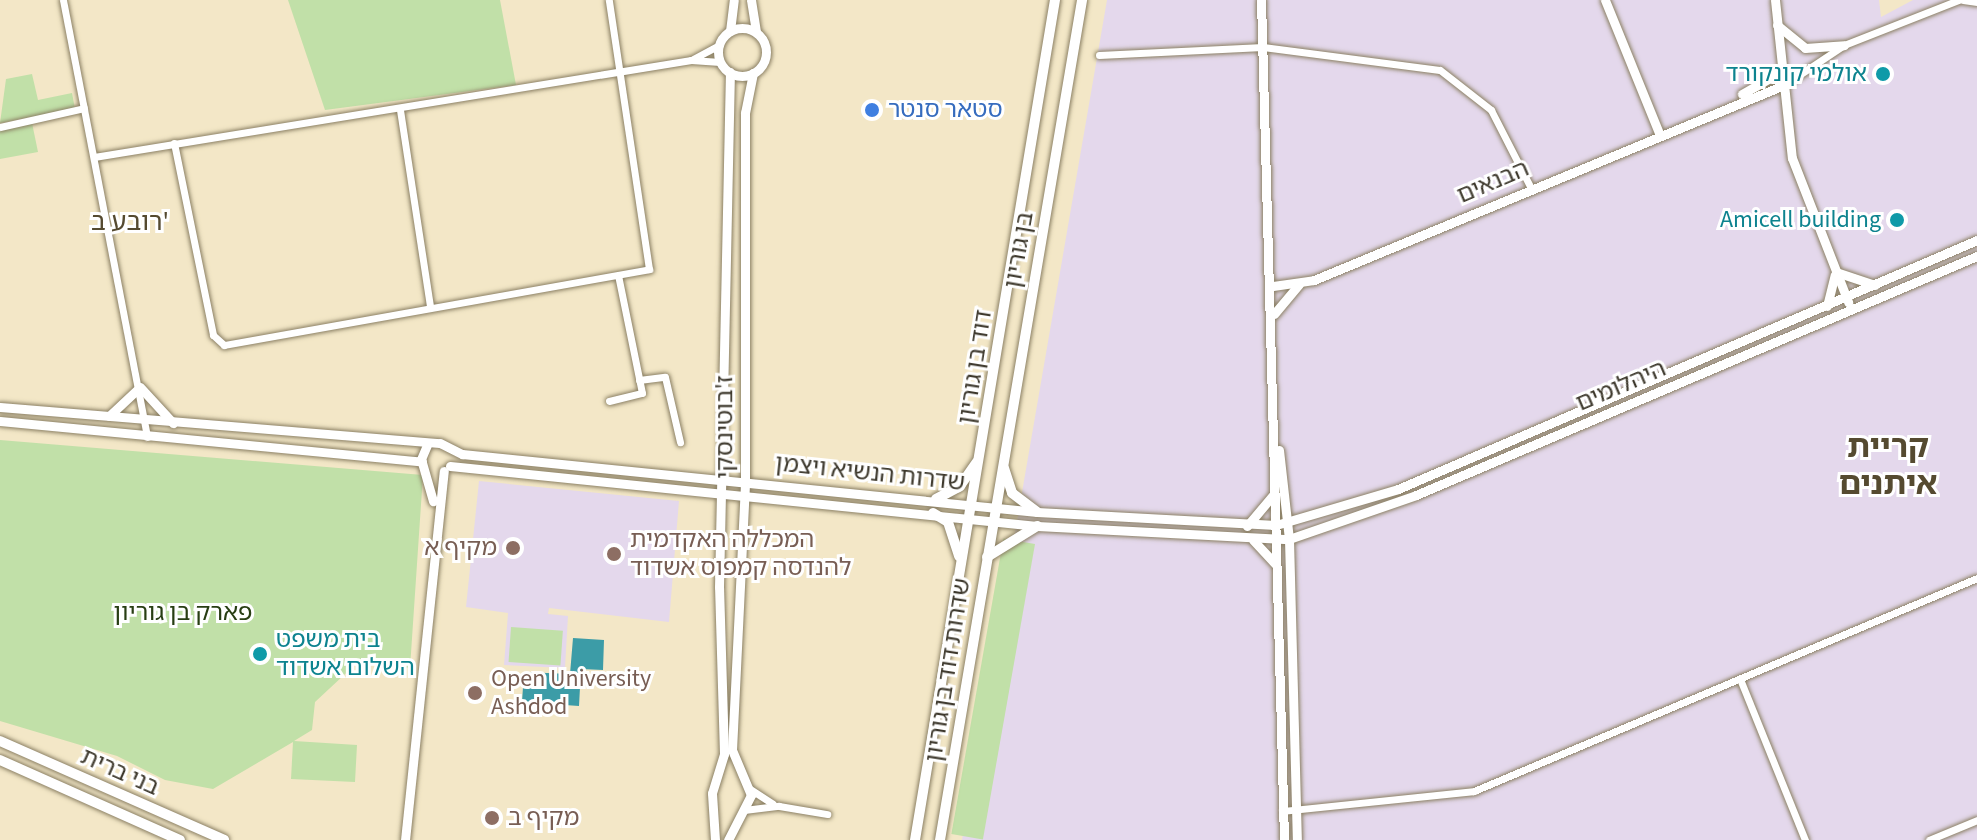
<!DOCTYPE html>
<html>
<head>
<meta charset="utf-8">
<style>
  body { margin:0 }
  #map { position:relative; width:1977px; height:840px; overflow:hidden; background:#f3e7c7; font-family:"Source Sans 3","Noto Sans Hebrew",sans-serif }
  div>[style] { position:absolute }
  .industrial>* { inset:0; background:#e4d8ec }
  .green>* { inset:0; background:#c1e0a8; transform-origin:0 0 }
  .water>* { inset:0; background:#3c9ca7 }
  .roads { filter:drop-shadow(0 0 2px #8b8064) drop-shadow(0 0 2px #8b8064) }
  .minor>* { height:7px; margin:-3.5px; padding:0 3.5px; transform-origin:3.5px; border-radius:3.5px; background:#fff }
  .tertiary>* { height:9px; margin:-4.5px; padding:0 4.5px; transform-origin:4.5px; border-radius:4.5px; background:#fff }
  .tertiary>.ring { margin:-4.5px; padding:0; box-sizing:content-box; background:none; border:9px solid #fff; border-radius:50% }
  .secondary>* { height:10px; margin:-5px; padding:0 5px; transform-origin:5px; border-radius:5px; background:#fff }
  .dots>* { width:22px; height:22px; translate:-50% -50%; box-sizing:border-box; border:4px solid #fff; border-radius:50% }
  span { translate:-50% -50%; white-space:nowrap; text-align:center; line-height:1.15; -webkit-text-stroke:6px #fff; paint-order:stroke }
  .culture-label { font-size:24px; color:#0d838f }
  .right { translate:-100% -50%; text-align:right }
  .left { translate:0 -50%; text-align:left }
  .shop-label { font-size:24px; color:#366cbe }
  .street-label { font-size:24px; color:#3d382c }
  .education-label { font-size:24px; color:#785e54 }
  .park-label { font-size:24px; color:#283e13 }
  .neighbourhood-label { font-size:26px; color:#554a30 }
  .district-label { font-size:32px; color:#554a30; font-weight:700 }
</style>
</head>
<body>
<div id="map">
  <div class="industrial">
    <i style="clip-path:polygon(1107px 0,1879px 0,1881px 17px,1913px 0,1977px 0,1977px 840px,962px 840px)"></i>
    <i style="clip-path:polygon(479px 481px,679px 501px,669px 622px,549px 608px,548px 614px,568px 616px,565px 668px,504px 665px,508px 613px,466px 607px)"></i>
  </div>
  <div class="green">
    <i style="clip-path:polygon(288px 0,500px 0,516px 85px,325px 110px)"></i>
    <i style="clip-path:polygon(32px 74px,38px 100px,72px 93px,75px 109px,0 123px,6px 79px)"></i>
    <i style="clip-path:polygon(32px 123px,38px 152px,0 159px,0 130px)"></i>
    <i style="clip-path:polygon(0 440px,423px 475px,410px 668px,358px 662px,315px 702px,312px 730px,294px 741px,357px 745px,355px 782px,291px 779px,293px 742px,213px 789px,165px 780px,117px 756px,0 721px)"></i>
    <i style="left:1035px;top:544px;width:300px;height:32px;rotate:100deg"></i>
    <i style="left:511px;top:627px;width:52px;height:35px;rotate:4deg"></i>
  </div>
  <div class="water">
    <i style="clip-path:polygon(573px 638px,604px 640px,603px 670px,581px 669px,579px 706px,522px 702px,524px 672px,570px 674px)"></i>
  </div>
  <div class="roads">
    <div class="minor">
      <i style="left:63px;top:0;width:445px;rotate:79.1deg"></i>
      <i style="left:1963px;top:0;width:14px;rotate:8deg"></i>
      <i style="left:1099px;top:55px;width:164px;rotate:-2.8deg"></i>
      <i style="left:1263px;top:47px;width:178px;rotate:7.4deg"></i>
      <i style="left:1440px;top:70px;width:65px;rotate:38.1deg"></i>
      <i style="left:1491px;top:110px;width:88px;rotate:62.9deg"></i>
      <i style="left:693px;top:59px;width:30px;rotate:-28deg"></i>
      <i style="left:1784px;top:85px;width:72px;rotate:-33.7deg"></i>
      <i style="left:1844px;top:45px;width:123px;rotate:-21.5deg"></i>
      <i style="left:400px;top:110px;width:199px;rotate:81.3deg"></i>
      <i style="left:0;top:127px;width:86px;rotate:-12.7deg"></i>
      <i style="left:174px;top:143px;width:196px;rotate:78.5deg"></i>
      <i style="left:213px;top:335px;width:15px;rotate:42deg"></i>
      <i style="left:224px;top:345px;width:432px;rotate:-10.1deg"></i>
      <i style="left:649px;top:269px;width:272px;rotate:-98.5deg"></i>
      <i style="left:94px;top:157px;width:605px;rotate:-9.23deg"></i>
      <i style="left:691px;top:60px;width:29px;rotate:4deg"></i>
      <i style="left:639px;top:380px;width:26px;rotate:-7deg"></i>
      <i style="left:665px;top:377px;width:67px;rotate:77deg"></i>
      <i style="left:609px;top:401px;width:34px;rotate:-14deg"></i>
      <i style="left:642px;top:393px;width:120px;rotate:-101.5deg"></i>
      <i style="left:1740px;top:679px;width:174px;rotate:68deg"></i>
      <i style="left:750px;top:789px;width:27px;rotate:33deg"></i>
      <i style="left:744px;top:810px;width:35px;rotate:-7deg"></i>
      <i style="left:779px;top:806px;width:49px;rotate:9.5deg"></i>
      <i style="left:1282px;top:811px;width:193px;rotate:-5.9deg"></i>
      <i style="left:1474px;top:791px;width:546px;rotate:-22.95deg"></i>
      <i style="left:1929px;top:840px;width:52px;rotate:-22.6deg"></i>
    </div>
    <div class="tertiary">
      <i style="left:751px;top:0;width:33px;rotate:81deg"></i>
      <i style="left:1261px;top:0;width:840px;rotate:88.43deg"></i>
      <i style="left:1605px;top:0;width:144px;rotate:67.9deg"></i>
      <i style="left:1775px;top:0;width:159px;rotate:83.9deg"></i>
      <i style="left:1792px;top:158px;width:155px;rotate:68.7deg"></i>
      <i style="left:1777px;top:25px;width:36px;rotate:39deg"></i>
      <i style="left:1805px;top:48px;width:39px;rotate:-4deg"></i>
      <i class="ring" style="left:718px;top:28px;width:39px;height:39px"></i>
      <i style="left:730px;top:31px;width:31px;rotate:-83deg"></i>
      <i style="left:1742px;top:94px;width:46px;rotate:-29.9deg"></i>
      <i style="left:1836px;top:272px;width:41px;rotate:18.4deg"></i>
      <i style="left:1273px;top:286px;width:41px;rotate:-8.3deg"></i>
      <i style="left:1314px;top:280px;width:509px;rotate:-22.53deg"></i>
      <i style="left:1827px;top:306px;width:32px;rotate:-76deg"></i>
      <i style="left:1274px;top:314px;width:39px;rotate:-50deg"></i>
      <i style="left:0;top:407px;width:441px;rotate:4.7deg"></i>
      <i style="left:440px;top:443px;width:25px;rotate:27deg"></i>
      <i style="left:462px;top:454px;width:578px;rotate:5.76deg"></i>
      <i style="left:1037px;top:512px;width:239px;rotate:3.1deg"></i>
      <i style="left:1276px;top:525px;width:127px;rotate:-16.4deg"></i>
      <i style="left:1398px;top:489px;width:630px;rotate:-23.27deg"></i>
      <i style="left:109px;top:416px;width:42px;rotate:-43.1deg"></i>
      <i style="left:140px;top:387px;width:49px;rotate:47.5deg"></i>
      <i style="left:0;top:421px;width:424px;rotate:5.5deg"></i>
      <i style="left:427px;top:445px;width:15px;rotate:113deg"></i>
      <i style="left:421px;top:459px;width:44px;rotate:74.1deg"></i>
      <i style="left:1279px;top:450px;width:90px;rotate:83.6deg"></i>
      <i style="left:1289px;top:539px;width:301px;rotate:88.5deg"></i>
      <i style="left:450px;top:466px;width:590px;rotate:5.84deg"></i>
      <i style="left:1037px;top:526px;width:252px;rotate:3deg"></i>
      <i style="left:1289px;top:539px;width:134px;rotate:-19.1deg"></i>
      <i style="left:1416px;top:495px;width:610px;rotate:-23.08deg"></i>
      <i style="left:1247px;top:526px;width:40px;rotate:-50deg"></i>
      <i style="left:1253px;top:540px;width:33px;rotate:47deg"></i>
      <i style="left:405px;top:840px;width:371px;rotate:-84deg"></i>
      <i style="left:715px;top:840px;width:47px;rotate:-93.7deg"></i>
      <i style="left:712px;top:793px;width:41px;rotate:-72.9deg"></i>
      <i style="left:724px;top:754px;width:167px;rotate:-91.7deg"></i>
      <i style="left:719px;top:587px;width:515px;rotate:-88.78deg"></i>
      <i style="left:728px;top:840px;width:51px;rotate:-62.9deg"></i>
      <i style="left:751px;top:795px;width:49px;rotate:-112.9deg"></i>
      <i style="left:732px;top:750px;width:269px;rotate:-87.2deg"></i>
      <i style="left:745px;top:481px;width:368px;rotate:-90deg"></i>
      <i style="left:745px;top:113px;width:41px;rotate:-78.7deg"></i>
    </div>
    <div class="secondary">
      <i style="left:1004px;top:468px;width:26px;rotate:72deg"></i>
      <i style="left:1012px;top:493px;width:31px;rotate:37deg"></i>
      <i style="left:936px;top:499px;width:27px;rotate:-28deg"></i>
      <i style="left:960px;top:486px;width:29px;rotate:-55deg"></i>
      <i style="left:933px;top:513px;width:17px;rotate:31deg"></i>
      <i style="left:948px;top:522px;width:36px;rotate:72deg"></i>
      <i style="left:987px;top:557px;width:59px;rotate:-31.8deg"></i>
      <i style="left:0;top:741px;width:245px;rotate:23.8deg"></i>
      <i style="left:0;top:760px;width:197px;rotate:24deg"></i>
      <i style="left:915px;top:840px;width:852px;rotate:-80.54deg"></i>
      <i style="left:940px;top:840px;width:852px;rotate:-80.4deg"></i>
    </div>
  </div>
  <div class="dots">
    <i style="left:1883px;top:74px;background:#0f9aa8"></i>
    <i style="left:872px;top:110px;background:#3f7fe0"></i>
    <i style="left:1897px;top:220px;background:#0f9aa8"></i>
    <i style="left:513px;top:548px;background:#8d6e63"></i>
    <i style="left:614px;top:554px;background:#8d6e63"></i>
    <i style="left:260px;top:654px;background:#0f9aa8"></i>
    <i style="left:475px;top:693px;background:#8d6e63"></i>
    <i style="left:492px;top:818px;background:#8d6e63"></i>
  </div>
  <div class="culture-label">
    <span class="right" style="left:1867px;top:74px">אולמי קונקורד</span>
    <span class="right" style="left:1881px;top:220px">Amicell building</span>
    <span class="left" style="left:276px;top:654px">בית משפט<br>השלום אשדוד</span>
  </div>
  <div class="shop-label">
    <span class="left" style="left:888px;top:110px">סטאר סנטר</span>
  </div>
  <div class="street-label">
    <span style="left:1493px;top:182px;rotate:-23deg">הבנאים</span>
    <span style="left:1019px;top:250px;rotate:-80deg">בן גוריון</span>
    <span style="left:975px;top:367px;rotate:-81deg">דוד בן גוריון</span>
    <span style="left:1621px;top:386px;rotate:-23deg">היהלומים</span>
    <span style="left:725px;top:427px;rotate:-90deg">ז'בוטינסקי</span>
    <span style="left:870px;top:473px;rotate:6deg">שדרות הנשיא ויצמן</span>
    <span style="left:948px;top:670px;rotate:-81deg">שדרות דוד בן גוריון</span>
    <span style="left:120px;top:772px;rotate:24deg">בני ברית</span>
  </div>
  <div class="education-label">
    <span class="left" style="left:630px;top:554px">המכללה האקדמית<br>להנדסה קמפוס אשדוד</span>
    <span class="right" style="left:497px;top:548px">מקיף א</span>
    <span class="left" style="left:491px;top:693px">Open University<br>Ashdod</span>
    <span class="left" style="left:508px;top:818px">מקיף ב</span>
  </div>
  <div class="park-label">
    <span style="left:183px;top:613px">פארק בן גוריון</span>
  </div>
  <div class="neighbourhood-label">
    <span style="left:130px;top:222px">רובע ב'</span>
  </div>
  <div class="district-label">
    <span style="left:1888px;top:466px">קריית<br>איתנים</span>
  </div>
</div>
</body>
</html>
